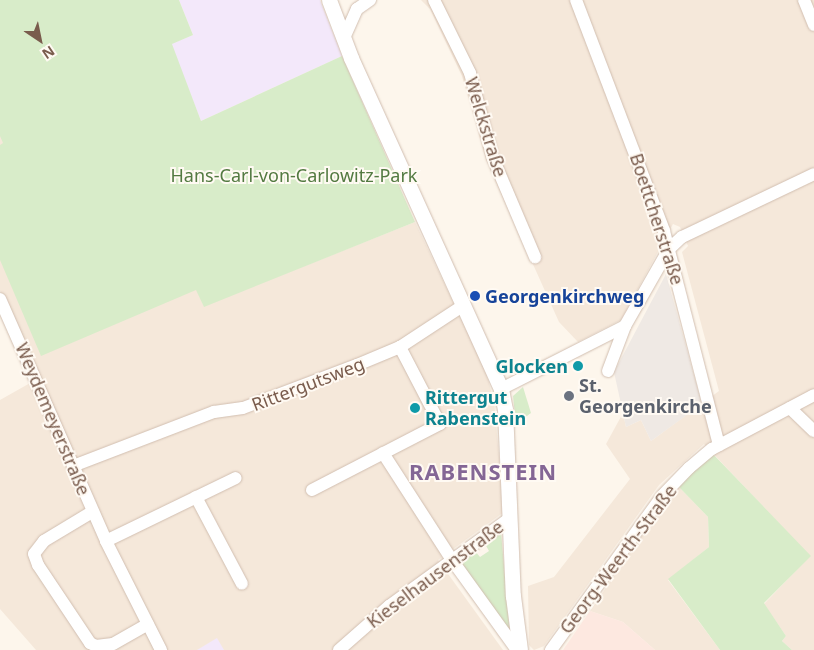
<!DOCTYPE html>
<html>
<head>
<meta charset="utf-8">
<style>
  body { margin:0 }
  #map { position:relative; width:814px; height:650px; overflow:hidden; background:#fdf6ec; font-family:"Noto Sans",sans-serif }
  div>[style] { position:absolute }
  .residential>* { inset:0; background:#f5e8da }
  .commercial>* { inset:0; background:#fde8e0 }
  .industrial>* { inset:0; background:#efe9e4 }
  .education>* { inset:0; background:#f3e8fa }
  .green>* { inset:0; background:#d8ecc9 }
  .roads { filter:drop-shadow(0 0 1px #d1beb0) drop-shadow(0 0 1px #d1beb0) }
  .minor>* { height:12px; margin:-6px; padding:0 6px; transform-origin:6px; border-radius:6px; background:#fff }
  .tertiary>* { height:15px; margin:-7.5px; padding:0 7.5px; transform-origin:7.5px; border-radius:7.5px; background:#fff }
  .dots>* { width:14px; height:14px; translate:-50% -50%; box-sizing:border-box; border:2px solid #fffaf3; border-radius:50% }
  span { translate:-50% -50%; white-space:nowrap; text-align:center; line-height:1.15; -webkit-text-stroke:4px #fffaf3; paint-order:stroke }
  .street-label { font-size:18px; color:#7a5c4d }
  .park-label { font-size:18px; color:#537a41 }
  .transit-label { font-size:18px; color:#164399; font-weight:700 }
  .left { translate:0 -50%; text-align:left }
  .culture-label { font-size:18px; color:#0d838f; font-weight:700 }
  .right { translate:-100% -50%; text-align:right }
  .worship-label { font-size:18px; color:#5b616d; font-weight:700 }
  .district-label { font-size:22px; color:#846695; font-weight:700; letter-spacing:1px }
  .north { position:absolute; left:15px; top:15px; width:50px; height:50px; -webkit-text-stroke:4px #fffaf3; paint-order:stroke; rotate:146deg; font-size:14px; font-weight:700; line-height:20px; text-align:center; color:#7a5c4d }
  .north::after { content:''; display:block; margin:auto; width:18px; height:22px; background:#7a5c4d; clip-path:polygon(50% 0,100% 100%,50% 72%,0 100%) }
</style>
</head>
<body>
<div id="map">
  <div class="residential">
    <i style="clip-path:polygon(0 0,179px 0,135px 152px,204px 306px,415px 222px,485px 369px,494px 401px,504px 512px,438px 560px,503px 650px,36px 650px,0 609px,0 400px,39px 378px,0 291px)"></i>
    <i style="clip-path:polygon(421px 0,814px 0,814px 650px,792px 650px,782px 641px,786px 636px,764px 604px,810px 556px,704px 444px,659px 485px,544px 646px,534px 650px,529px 645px,528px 586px,554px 577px,630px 479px,606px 444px,623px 413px,626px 427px,641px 420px,651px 441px,719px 391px,682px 252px,688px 246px,680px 227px,673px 224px,621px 320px,578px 342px,559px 322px,486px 160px,462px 76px,430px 9px)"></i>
    <i style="clip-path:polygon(677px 485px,708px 517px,709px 547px,668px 580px,720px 650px,655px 650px,623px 622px,590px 611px)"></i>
  </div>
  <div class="commercial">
    <i style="clip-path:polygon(590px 611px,623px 622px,655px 650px,563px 650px)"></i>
  </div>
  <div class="industrial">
    <i style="clip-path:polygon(666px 274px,702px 404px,651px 441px,641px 420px,626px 427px,614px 372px)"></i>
  </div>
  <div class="education">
    <i style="clip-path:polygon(179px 0,320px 0,342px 56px,201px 121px,171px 44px,193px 35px)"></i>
    <i style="clip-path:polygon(217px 638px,224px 650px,197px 650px)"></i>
  </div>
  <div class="green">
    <i style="clip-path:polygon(0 0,179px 0,193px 35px,172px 44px,201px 121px,342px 56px,415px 222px,204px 307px,196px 290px,41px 356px,0 260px,0 145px,3px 143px,0 136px)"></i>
    <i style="clip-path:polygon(523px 387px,531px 413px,516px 424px,513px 396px)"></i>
    <i style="clip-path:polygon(713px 454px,811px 556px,764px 603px,786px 636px,782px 641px,792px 650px,720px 650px,668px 579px,709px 547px,708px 517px,677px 485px)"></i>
    <i style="clip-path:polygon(501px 532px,510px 635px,460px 563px,475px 551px,480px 557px,489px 551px,485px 544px)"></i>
  </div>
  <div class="roads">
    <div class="minor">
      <i style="left:434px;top:0;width:81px;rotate:63.7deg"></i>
      <i style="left:470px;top:73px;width:88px;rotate:74.9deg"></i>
      <i style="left:493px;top:158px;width:108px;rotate:67deg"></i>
      <i style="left:576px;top:0;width:247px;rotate:69.1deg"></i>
      <i style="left:664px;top:231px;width:221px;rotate:75.6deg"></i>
      <i style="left:804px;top:0;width:27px;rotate:68deg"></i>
      <i style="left:344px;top:38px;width:32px;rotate:-66deg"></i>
      <i style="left:357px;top:9px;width:16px;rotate:-35deg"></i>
      <i style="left:0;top:299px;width:264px;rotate:66.3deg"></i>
      <i style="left:608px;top:371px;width:48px;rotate:-69.3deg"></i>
      <i style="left:501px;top:389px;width:139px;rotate:-26.9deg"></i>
      <i style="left:625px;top:326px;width:89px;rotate:-60.3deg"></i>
      <i style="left:669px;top:249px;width:18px;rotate:-43deg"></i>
      <i style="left:682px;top:237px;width:146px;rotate:-25.5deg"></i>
      <i style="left:790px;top:408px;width:33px;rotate:44deg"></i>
      <i style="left:383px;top:453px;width:127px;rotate:57.2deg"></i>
      <i style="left:452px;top:560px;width:111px;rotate:54.2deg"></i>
      <i style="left:73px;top:466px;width:151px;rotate:-21deg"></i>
      <i style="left:214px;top:412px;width:29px;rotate:-8deg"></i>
      <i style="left:243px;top:408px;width:122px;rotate:-20.7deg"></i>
      <i style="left:357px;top:365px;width:47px;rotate:-22.7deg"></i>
      <i style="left:400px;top:347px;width:77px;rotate:-33.3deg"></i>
      <i style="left:312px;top:490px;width:144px;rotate:-27.3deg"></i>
      <i style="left:440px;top:424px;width:87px;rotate:-117.5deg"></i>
      <i style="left:196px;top:497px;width:98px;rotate:62.1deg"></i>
      <i style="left:92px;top:512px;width:56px;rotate:148.9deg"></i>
      <i style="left:44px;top:541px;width:16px;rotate:128deg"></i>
      <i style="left:34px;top:554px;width:12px;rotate:70deg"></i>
      <i style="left:38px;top:565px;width:94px;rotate:56.3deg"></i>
      <i style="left:90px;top:643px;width:7px;rotate:27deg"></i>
      <i style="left:96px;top:646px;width:17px;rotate:-7deg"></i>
      <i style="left:113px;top:644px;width:40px;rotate:-29.7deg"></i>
      <i style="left:161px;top:650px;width:122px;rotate:-116.8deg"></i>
      <i style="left:106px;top:541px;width:144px;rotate:-25.9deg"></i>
      <i style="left:339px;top:650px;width:67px;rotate:-41.3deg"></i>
      <i style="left:389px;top:606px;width:150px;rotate:-36deg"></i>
      <i style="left:551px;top:650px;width:190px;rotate:-54.2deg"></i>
      <i style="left:662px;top:496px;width:39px;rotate:-46deg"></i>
      <i style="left:689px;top:468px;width:30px;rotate:-40deg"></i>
      <i style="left:712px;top:449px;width:115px;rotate:-27.9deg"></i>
    </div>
    <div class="tertiary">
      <i style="left:329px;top:0;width:62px;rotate:69.2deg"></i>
      <i style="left:351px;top:58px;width:363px;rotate:65.6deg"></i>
      <i style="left:501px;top:389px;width:20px;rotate:79deg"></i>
      <i style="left:505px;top:409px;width:187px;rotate:87.6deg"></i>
      <i style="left:513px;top:596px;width:54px;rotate:82.6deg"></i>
    </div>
  </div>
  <div class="dots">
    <i style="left:475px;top:296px;background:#1a4fb4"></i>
    <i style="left:578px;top:366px;background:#0f9aa8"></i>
    <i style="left:569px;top:396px;background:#6b7280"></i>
    <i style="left:415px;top:408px;background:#0f9aa8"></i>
  </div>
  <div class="street-label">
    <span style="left:486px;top:127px;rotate:73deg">Welckstraße</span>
    <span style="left:657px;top:219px;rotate:72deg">Boettcherstraße</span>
    <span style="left:308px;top:384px;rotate:-21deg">Rittergutsweg</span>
    <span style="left:53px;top:419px;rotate:67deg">Weydemeyerstraße</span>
    <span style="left:618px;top:559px;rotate:-53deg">Georg-Weerth-Straße</span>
    <span style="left:435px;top:574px;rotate:-37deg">Kieselhausenstraße</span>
  </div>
  <div class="park-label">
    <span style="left:294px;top:175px">Hans-Carl-von-Carlowitz-Park</span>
  </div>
  <div class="transit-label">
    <span class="left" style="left:485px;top:296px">Georgenkirchweg</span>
  </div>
  <div class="culture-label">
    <span class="right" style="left:568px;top:366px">Glocken</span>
    <span class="left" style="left:425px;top:408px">Rittergut<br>Rabenstein</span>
  </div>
  <div class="worship-label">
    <span class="left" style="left:579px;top:396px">St.<br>Georgenkirche</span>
  </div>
  <div class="district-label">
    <span style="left:483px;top:472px">RABENSTEIN</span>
  </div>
  <div class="north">N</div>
</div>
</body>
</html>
